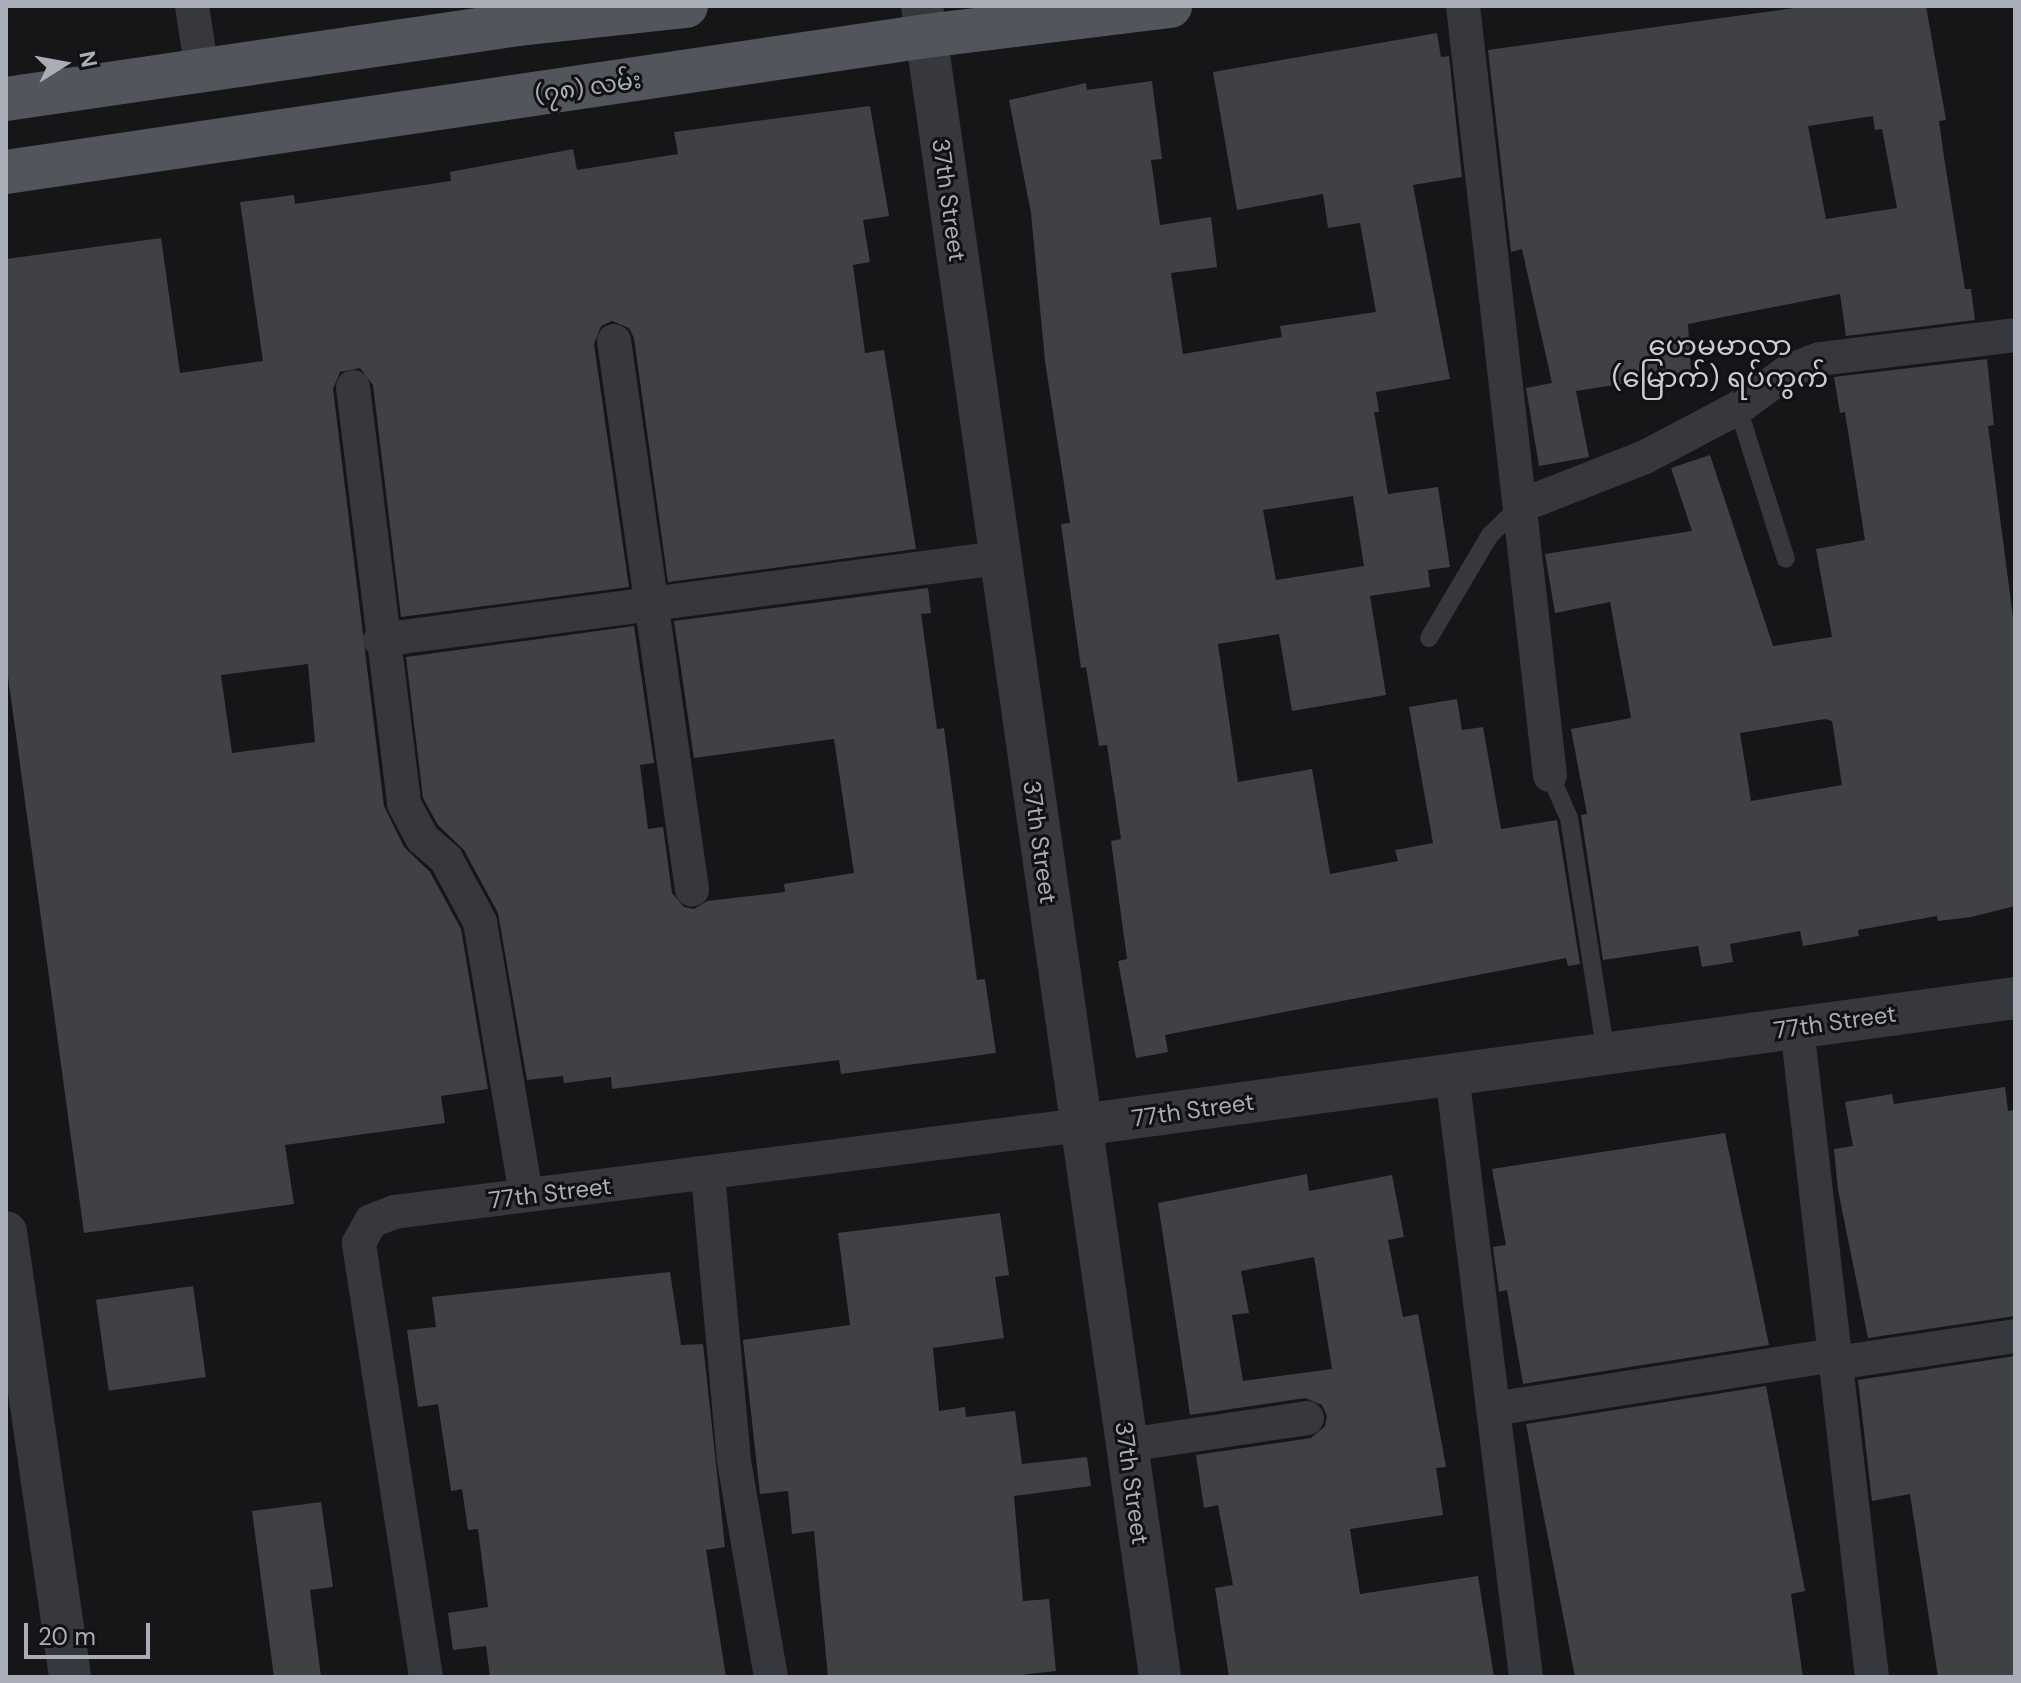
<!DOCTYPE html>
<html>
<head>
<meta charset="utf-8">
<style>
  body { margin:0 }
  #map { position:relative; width:2021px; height:1683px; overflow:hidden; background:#161618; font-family:"DM Sans","Noto Sans Myanmar",sans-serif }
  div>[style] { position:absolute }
  .building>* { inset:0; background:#404145; transform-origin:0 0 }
  .service>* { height:18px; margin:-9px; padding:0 9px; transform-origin:9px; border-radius:9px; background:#37383d }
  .minor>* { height:34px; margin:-17px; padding:0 17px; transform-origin:17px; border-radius:17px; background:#37383d }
  .tertiary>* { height:42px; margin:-21px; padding:0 21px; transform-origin:21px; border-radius:21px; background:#37383d }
  .primary>* { height:44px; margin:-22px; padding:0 22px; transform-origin:22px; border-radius:22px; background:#53555c }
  span { translate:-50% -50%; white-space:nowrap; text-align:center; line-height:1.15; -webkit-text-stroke:6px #111113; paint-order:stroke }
  .street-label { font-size:24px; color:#a8adb8 }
  .quarter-label { font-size:28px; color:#c9ccd4 }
  .frame { position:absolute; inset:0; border:8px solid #a8adb8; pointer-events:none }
  .north { position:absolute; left:24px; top:24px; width:80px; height:80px; -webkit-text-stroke:6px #111113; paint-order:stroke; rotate:79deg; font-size:22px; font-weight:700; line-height:32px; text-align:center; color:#a8adb8 }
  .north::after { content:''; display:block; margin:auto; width:28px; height:36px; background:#a8adb8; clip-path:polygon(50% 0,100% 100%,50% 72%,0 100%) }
  .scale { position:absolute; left:24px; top:1623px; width:126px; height:36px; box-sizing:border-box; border:4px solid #a8adb8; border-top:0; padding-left:10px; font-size:24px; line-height:28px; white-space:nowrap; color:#a8adb8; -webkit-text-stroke:6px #111113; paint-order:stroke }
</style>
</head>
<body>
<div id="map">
  <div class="building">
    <i style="clip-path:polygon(evenodd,1809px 6px,1926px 6px,1946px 120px,1939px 121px,1944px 157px,1965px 289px,1971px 289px,1975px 320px,1846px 336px,1840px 294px,1688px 324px,1691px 373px,1576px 391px,1589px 457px,1539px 466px,1526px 388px,1552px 383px,1522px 249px,1511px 252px,1488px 50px,1809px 6px,1873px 116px,1875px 130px,1882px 129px,1897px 208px,1826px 219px,1808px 126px,1873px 116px)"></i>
    <i style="clip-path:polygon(evenodd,1437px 33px,1441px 57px,1449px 56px,1462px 177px,1413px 185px,1450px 379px,1376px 392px,1379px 412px,1374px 412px,1388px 494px,1438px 487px,1450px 567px,1428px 570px,1430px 587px,1370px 596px,1386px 695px,1292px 711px,1279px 634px,1218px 644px,1238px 782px,1312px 769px,1330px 874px,1398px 861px,1395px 850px,1433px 843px,1409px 707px,1457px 699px,1462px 730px,1483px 727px,1501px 829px,1557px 820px,1580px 964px,1568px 966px,1566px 958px,1165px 1035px,1168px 1052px,1136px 1058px,1118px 961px,1127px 959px,1111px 841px,1121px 839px,1107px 745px,1099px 746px,1086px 667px,1081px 668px,1061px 524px,1070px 523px,1045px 361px,1031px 213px,1009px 100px,1086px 83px,1087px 90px,1152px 81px,1162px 159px,1151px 160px,1160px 225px,1211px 217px,1217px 267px,1171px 273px,1183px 354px,1282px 337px,1280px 326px,1376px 312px,1360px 223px,1328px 228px,1323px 194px,1237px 210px,1213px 72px,1437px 33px,1353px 496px,1364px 566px,1276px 580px,1263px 510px,1353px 496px)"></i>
    <i style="clip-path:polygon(evenodd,870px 106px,889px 216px,863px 220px,870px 262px,853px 265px,865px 353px,884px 350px,916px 549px,668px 582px,634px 338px,629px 328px,612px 321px,601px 326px,594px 344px,629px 587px,401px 617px,373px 385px,360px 368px,340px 372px,333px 389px,384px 806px,404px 847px,430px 872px,461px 929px,488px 1089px,441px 1096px,445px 1123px,285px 1145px,294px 1204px,84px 1233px,6px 662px,6px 259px,161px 238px,180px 373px,263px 361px,240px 202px,294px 195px,295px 204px,451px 181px,450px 172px,573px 149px,577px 170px,678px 154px,674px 132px,870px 106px,308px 664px,315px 742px,232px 753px,221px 675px,308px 664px)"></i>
    <i style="clip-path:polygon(evenodd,1987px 359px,1994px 425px,1988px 426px,2015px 632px,2015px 906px,1971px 917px,1938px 921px,1937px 916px,1858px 930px,1859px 936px,1803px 946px,1800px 931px,1730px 944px,1733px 962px,1702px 967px,1698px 946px,1603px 960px,1581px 815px,1587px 814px,1571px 729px,1631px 718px,1610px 602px,1555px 613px,1545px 554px,1692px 531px,1671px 468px,1710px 455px,1773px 646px,1832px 637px,1816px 549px,1865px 540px,1845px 412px,1840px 413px,1834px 377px,1987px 359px,1825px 719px,1832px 721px,1842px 785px,1751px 801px,1740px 733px,1825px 719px)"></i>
    <i style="clip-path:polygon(928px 588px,931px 613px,921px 614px,937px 729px,944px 728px,977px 980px,985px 979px,996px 1053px,841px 1074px,839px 1060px,612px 1089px,611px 1077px,564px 1083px,563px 1076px,527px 1080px,498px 913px,464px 850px,438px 825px,423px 798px,406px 657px,634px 626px,654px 763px,640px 765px,648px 829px,663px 827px,672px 893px,684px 907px,694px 909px,707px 901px,785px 892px,784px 884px,854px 873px,834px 739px,694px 758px,674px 621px)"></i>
    <i style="clip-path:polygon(2005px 1087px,2008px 1111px,2015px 1110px,2015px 1316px,1868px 1338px,1838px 1190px,1834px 1149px,1853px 1146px,1845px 1102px,1892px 1094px,1894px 1104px)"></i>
    <i style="clip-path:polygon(1725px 1133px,1769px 1345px,1523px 1384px,1507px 1290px,1499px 1292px,1493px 1247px,1506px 1245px,1492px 1169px)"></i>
    <i style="clip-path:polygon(evenodd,1307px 1174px,1309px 1191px,1392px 1175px,1404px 1237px,1388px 1240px,1403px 1317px,1418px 1314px,1446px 1467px,1436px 1468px,1443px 1515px,1350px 1529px,1360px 1594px,1478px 1576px,1494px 1677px,1229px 1677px,1215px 1588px,1233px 1585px,1218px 1505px,1204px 1508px,1196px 1455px,1311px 1438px,1325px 1426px,1327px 1416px,1322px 1405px,1305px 1398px,1190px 1415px,1158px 1203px,1307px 1174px,1314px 1257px,1332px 1369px,1243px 1381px,1232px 1315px,1249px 1313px,1241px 1271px,1314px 1257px)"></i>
    <i style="clip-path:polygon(1000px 1213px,1009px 1275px,995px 1277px,1004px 1338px,933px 1348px,939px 1411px,965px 1407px,966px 1417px,1015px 1411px,1022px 1464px,1087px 1457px,1091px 1486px,1014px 1496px,1023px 1601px,1049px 1599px,1056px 1671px,1003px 1677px,828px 1677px,814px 1531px,792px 1534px,788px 1491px,760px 1494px,743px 1340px,850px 1325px,838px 1233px)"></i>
    <i style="clip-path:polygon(670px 1272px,681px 1345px,703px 1344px,725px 1547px,706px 1550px,726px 1677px,490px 1677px,486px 1646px,453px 1650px,448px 1613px,488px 1607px,478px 1529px,468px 1530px,462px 1489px,451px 1491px,438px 1404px,418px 1407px,407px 1330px,436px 1327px,432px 1297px)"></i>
    <i style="left:193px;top:1286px;width:92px;height:98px;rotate:82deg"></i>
    <i style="clip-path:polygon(2015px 1356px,2015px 1677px,1938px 1677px,1910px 1494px,1872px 1501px,1858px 1380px)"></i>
    <i style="clip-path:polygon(1766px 1386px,1805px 1591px,1791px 1594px,1803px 1677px,1575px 1677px,1526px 1424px)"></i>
    <i style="clip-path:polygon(321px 1502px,333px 1587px,310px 1590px,321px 1677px,274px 1677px,252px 1511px)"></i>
  </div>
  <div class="service">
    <i style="left:1738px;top:408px;width:158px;rotate:72.4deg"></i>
    <i style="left:1429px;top:638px;width:120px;rotate:-59.4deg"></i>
    <i style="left:1490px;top:535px;width:42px;rotate:-44deg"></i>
    <i style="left:1550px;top:775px;width:47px;rotate:66.2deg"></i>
    <i style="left:1569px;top:818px;width:238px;rotate:81.1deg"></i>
  </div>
  <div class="minor">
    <i style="left:192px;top:6px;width:66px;rotate:81.3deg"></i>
    <i style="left:1463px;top:6px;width:774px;rotate:83.55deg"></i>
    <i style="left:614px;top:341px;width:554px;rotate:81.9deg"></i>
    <i style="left:353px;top:387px;width:420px;rotate:83deg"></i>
    <i style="left:404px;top:804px;width:38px;rotate:62deg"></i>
    <i style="left:422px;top:838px;width:32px;rotate:41deg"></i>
    <i style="left:446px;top:859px;width:72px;rotate:61.6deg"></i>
    <i style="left:480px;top:922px;width:276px;rotate:80.4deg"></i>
    <i style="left:1520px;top:506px;width:134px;rotate:-21.4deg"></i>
    <i style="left:1645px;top:457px;width:105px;rotate:-27.8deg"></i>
    <i style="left:1738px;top:408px;width:64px;rotate:-36.2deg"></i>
    <i style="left:1790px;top:370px;width:32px;rotate:-20deg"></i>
    <i style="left:1820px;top:359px;width:196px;rotate:-7deg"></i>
    <i style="left:380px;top:640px;width:623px;rotate:-7.56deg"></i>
    <i style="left:1797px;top:1027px;width:654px;rotate:83.42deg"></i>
    <i style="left:1452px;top:1074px;width:608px;rotate:83deg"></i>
    <i style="left:708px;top:1175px;width:287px;rotate:84.8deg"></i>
    <i style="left:734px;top:1461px;width:219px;rotate:80.3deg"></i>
    <i style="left:1836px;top:1363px;width:181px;rotate:-8.6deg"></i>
    <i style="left:1493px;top:1409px;width:346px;rotate:-9deg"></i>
    <i style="left:1127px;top:1445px;width:182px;rotate:-8.5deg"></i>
    <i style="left:426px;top:1677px;width:439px;rotate:-98.8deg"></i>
    <i style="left:359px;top:1243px;width:25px;rotate:-61deg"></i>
    <i style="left:371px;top:1221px;width:25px;rotate:-21deg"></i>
    <i style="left:394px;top:1212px;width:692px;rotate:-7.22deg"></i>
  </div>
  <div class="tertiary">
    <i style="left:922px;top:6px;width:1688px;rotate:81.89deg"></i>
    <i style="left:1081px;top:1125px;width:943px;rotate:-7.74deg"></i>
    <i style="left:6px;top:1232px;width:450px;rotate:81.8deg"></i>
  </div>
  <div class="primary">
    <i style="left:6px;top:99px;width:518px;rotate:-8.32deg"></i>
    <i style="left:519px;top:24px;width:168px;rotate:-6.2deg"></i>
    <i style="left:6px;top:172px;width:930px;rotate:-8.41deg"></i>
    <i style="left:926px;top:36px;width:246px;rotate:-7deg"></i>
  </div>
  <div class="street-label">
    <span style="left:588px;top:87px;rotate:-8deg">(၇၈) လမ်း</span>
    <span style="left:949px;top:200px;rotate:82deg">37th Street</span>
    <span style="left:1040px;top:842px;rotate:82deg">37th Street</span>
    <span style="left:1835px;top:1022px;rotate:-8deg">77th Street</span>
    <span style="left:1193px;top:1110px;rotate:-8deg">77th Street</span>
    <span style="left:550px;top:1193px;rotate:-7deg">77th Street</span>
    <span style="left:1132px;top:1483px;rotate:82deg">37th Street</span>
  </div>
  <div class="quarter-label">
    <span style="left:1720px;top:362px">ဟေမမာလာ<br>(မြောက်) ရပ်ကွက်</span>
  </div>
  <div class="frame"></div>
  <div class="north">N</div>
  <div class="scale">20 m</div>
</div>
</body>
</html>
